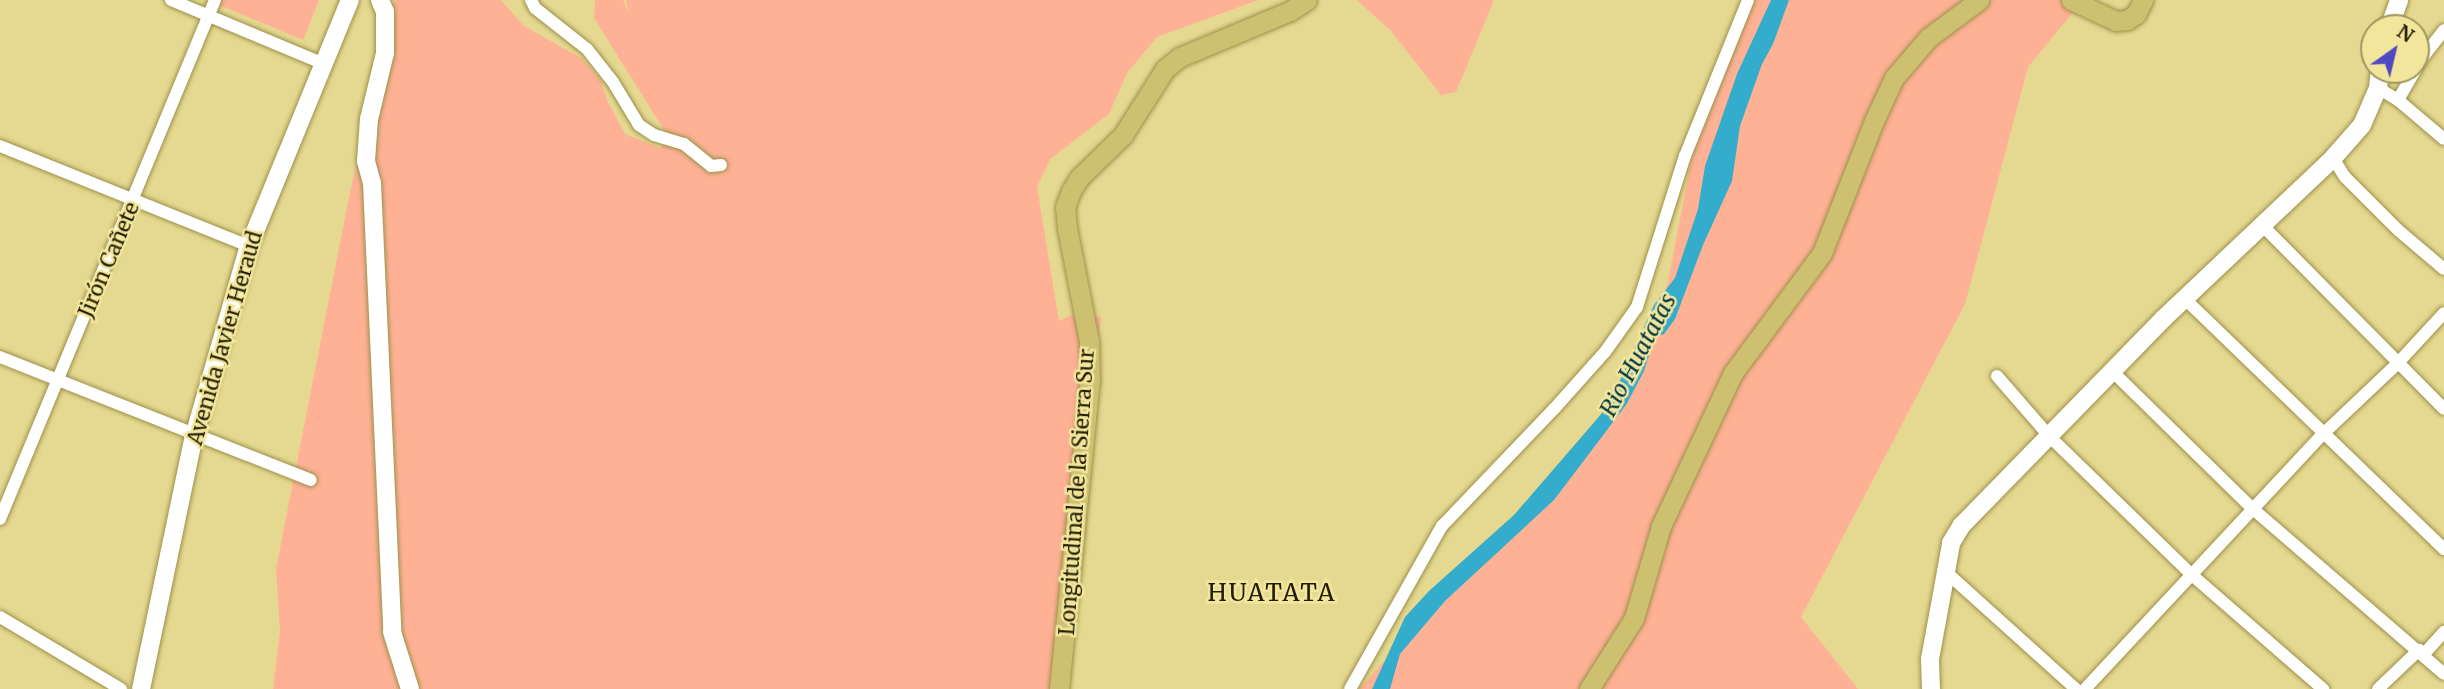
<!DOCTYPE html>
<html>
<head>
<meta charset="utf-8">
<style>
  body { margin:0 }
  #map { position:relative; width:2444px; height:689px; overflow:hidden; background:#e5d991; font-family:Merriweather,serif }
  div>[style] { position:absolute }
  .green>* { inset:0; background:#ffb195 }
  .water>* { inset:0; background:#34accc }
  .roads { filter:drop-shadow(0 0 2px #9d914a) drop-shadow(0 0 2px #9d914a) }
  .street>* { height:12px; margin:-6px; padding:0 6px; transform-origin:6px; border-radius:6px; background:#fff }
  .secondary>* { height:18px; margin:-9px; padding:0 9px; transform-origin:9px; border-radius:9px; background:#fff }
  .primary>* { height:19px; margin:-9.5px; padding:0 9.5px; transform-origin:9.5px; border-radius:9.5px; background:#cdc171 }
  span { translate:-50% -50%; white-space:nowrap; text-align:center; line-height:1.15; -webkit-text-stroke:5px #f2e69d; paint-order:stroke }
  .street-label { font-size:21px; color:#221d01 }
  .water-label { font-size:23px; color:#003745; font-style:italic }
  .quarter-label { font-size:24px; color:#221d01; letter-spacing:2px }
  .north { position:absolute; left:2360px; top:14px; width:70px; height:70px; box-sizing:border-box; background:#f2e69d; border:2px solid #9f965f; border-radius:50%; rotate:34deg; font-size:19px; font-weight:700; line-height:28px; text-align:center; color:#221d01 }
  .north::after { content:''; display:block; margin:auto; width:24px; height:32px; background:#5049c0; clip-path:polygon(50% 0,100% 100%,50% 72%,0 100%) }
</style>
</head>
<body>
<div id="map">
  <div class="green">
    <i style="clip-path:polygon(207px 0,319px 0,303px 40px)"></i>
    <i style="clip-path:polygon(395px 0,501px 0,524px 26px,583px 59px,601px 81px,607px 100px,625px 134px,660px 148px,669px 138px,594px 18px,595px 0,623px 0,629px 14px,626px 0,1258px 0,1157px 37px,1127px 73px,1109px 114px,1050px 159px,1037px 187px,1059px 321px,1071px 315px,1101px 317px,1062px 659px,1061px 689px,273px 689px,280px 631px,276px 569px,350px 192px)"></i>
    <i style="clip-path:polygon(1357px 0,1494px 0,1456px 92px,1441px 95px,1391px 31px)"></i>
    <i style="clip-path:polygon(1752px 0,2083px 0,2028px 67px,1965px 304px,1801px 617px,1858px 689px,1359px 689px,1587px 437px,1651px 330px,1668px 282px,1694px 146px)"></i>
  </div>
  <div class="water">
    <i style="clip-path:polygon(1771px 0,1789px 0,1773px 44px,1762px 64px,1740px 126px,1732px 181px,1703px 245px,1675px 319px,1664px 334px,1655px 337px,1644px 371px,1626px 405px,1554px 500px,1445px 601px,1400px 654px,1390px 689px,1372px 689px,1405px 617px,1429px 591px,1514px 515px,1609px 405px,1654px 305px,1675px 278px,1698px 209px,1705px 166px,1737px 74px)"></i>
  </div>
  <div class="roads">
    <div class="street">
      <i style="left:171px;top:0;width:166px;rotate:22.7deg"></i>
      <i style="left:531px;top:0;width:9px;rotate:63deg"></i>
      <i style="left:535px;top:8px;width:66px;rotate:38.3deg"></i>
      <i style="left:587px;top:49px;width:42px;rotate:51.8deg"></i>
      <i style="left:613px;top:82px;width:50px;rotate:58.8deg"></i>
      <i style="left:639px;top:125px;width:18px;rotate:34deg"></i>
      <i style="left:654px;top:135px;width:31px;rotate:17deg"></i>
      <i style="left:684px;top:144px;width:35px;rotate:39deg"></i>
      <i style="left:711px;top:166px;width:10px;rotate:-6deg"></i>
      <i style="left:2378px;top:88px;width:23px;rotate:31deg"></i>
      <i style="left:2398px;top:100px;width:60px;rotate:40.3deg"></i>
      <i style="left:2398px;top:100px;width:50px;rotate:-59.8deg"></i>
      <i style="left:2423px;top:57px;width:34px;rotate:-52deg"></i>
      <i style="left:0;top:146px;width:268px;rotate:21.9deg"></i>
      <i style="left:2333px;top:158px;width:22px;rotate:58deg"></i>
      <i style="left:2345px;top:177px;width:75px;rotate:45deg"></i>
      <i style="left:2398px;top:230px;width:60px;rotate:40.3deg"></i>
      <i style="left:2263px;top:226px;width:257px;rotate:45.3deg"></i>
      <i style="left:2185px;top:299px;width:360px;rotate:44deg"></i>
      <i style="left:0;top:357px;width:334px;rotate:21.6deg"></i>
      <i style="left:2114px;top:373px;width:194px;rotate:44.4deg"></i>
      <i style="left:2253px;top:509px;width:252px;rotate:40.8deg"></i>
      <i style="left:1997px;top:376px;width:81px;rotate:49deg"></i>
      <i style="left:2050px;top:437px;width:198px;rotate:44.2deg"></i>
      <i style="left:2192px;top:575px;width:174px;rotate:41deg"></i>
      <i style="left:0;top:519px;width:562px;rotate:-67.5deg"></i>
      <i style="left:1946px;top:572px;width:175px;rotate:42deg"></i>
      <i style="left:0;top:617px;width:141px;rotate:30.8deg"></i>
      <i style="left:2424px;top:654px;width:30px;rotate:-48deg"></i>
      <i style="left:1350px;top:689px;width:187px;rotate:-60.6deg"></i>
      <i style="left:1442px;top:526px;width:162px;rotate:-46.3deg"></i>
      <i style="left:1554px;top:409px;width:76px;rotate:-48.2deg"></i>
      <i style="left:1605px;top:352px;width:55px;rotate:-54.6deg"></i>
      <i style="left:1637px;top:307px;width:158px;rotate:-72.4deg"></i>
      <i style="left:1685px;top:156px;width:168px;rotate:-68deg"></i>
      <i style="left:2085px;top:689px;width:347px;rotate:-47deg"></i>
      <i style="left:2322px;top:435px;width:103px;rotate:-43.4deg"></i>
      <i style="left:2397px;top:364px;width:69px;rotate:-47.3deg"></i>
      <i style="left:2378px;top:689px;width:57px;rotate:-43.6deg"></i>
    </div>
    <div class="secondary">
      <i style="left:380px;top:0;width:13px;rotate:67deg"></i>
      <i style="left:385px;top:12px;width:41px;rotate:90deg"></i>
      <i style="left:385px;top:53px;width:68px;rotate:103.6deg"></i>
      <i style="left:369px;top:119px;width:42px;rotate:94.1deg"></i>
      <i style="left:366px;top:161px;width:23px;rotate:75deg"></i>
      <i style="left:372px;top:183px;width:449px;rotate:87.4deg"></i>
      <i style="left:392px;top:632px;width:60px;rotate:72.5deg"></i>
      <i style="left:2389px;top:28px;width:30px;rotate:-70deg"></i>
      <i style="left:141px;top:689px;width:258px;rotate:-78.2deg"></i>
      <i style="left:194px;top:436px;width:198px;rotate:-73.9deg"></i>
      <i style="left:249px;top:246px;width:266px;rotate:-67.7deg"></i>
      <i style="left:1931px;top:689px;width:30px;rotate:-92deg"></i>
      <i style="left:1930px;top:659px;width:88px;rotate:-79.6deg"></i>
      <i style="left:1946px;top:572px;width:29px;rotate:-80deg"></i>
      <i style="left:1951px;top:543px;width:21px;rotate:-59deg"></i>
      <i style="left:1962px;top:525px;width:288px;rotate:-45.7deg"></i>
      <i style="left:2163px;top:319px;width:234px;rotate:-43.4deg"></i>
      <i style="left:2333px;top:158px;width:44px;rotate:-48.7deg"></i>
      <i style="left:2362px;top:125px;width:40px;rotate:-66.6deg"></i>
      <i style="left:2378px;top:88px;width:18px;rotate:-84deg"></i>
    </div>
    <div class="primary">
      <i style="left:2071px;top:0;width:50px;rotate:25deg"></i>
      <i style="left:2116px;top:21px;width:11px;rotate:-5deg"></i>
      <i style="left:2127px;top:20px;width:11px;rotate:-34deg"></i>
      <i style="left:2136px;top:14px;width:16px;rotate:-63deg"></i>
      <i style="left:1059px;top:689px;width:310px;rotate:-84.3deg"></i>
      <i style="left:1090px;top:381px;width:40px;rotate:-91.4deg"></i>
      <i style="left:1089px;top:341px;width:115px;rotate:-101deg"></i>
      <i style="left:1067px;top:228px;width:21px;rotate:-95deg"></i>
      <i style="left:1065px;top:207px;width:17px;rotate:-69deg"></i>
      <i style="left:1071px;top:191px;width:15px;rotate:-58deg"></i>
      <i style="left:1079px;top:178px;width:62px;rotate:-44.3deg"></i>
      <i style="left:1123px;top:135px;width:78px;rotate:-57.5deg"></i>
      <i style="left:1165px;top:69px;width:19px;rotate:-39deg"></i>
      <i style="left:1180px;top:57px;width:119px;rotate:-22.7deg"></i>
      <i style="left:1290px;top:11px;width:20px;rotate:-33deg"></i>
      <i style="left:1589px;top:689px;width:84px;rotate:-57.6deg"></i>
      <i style="left:1634px;top:618px;width:96px;rotate:-73.6deg"></i>
      <i style="left:1661px;top:526px;width:169px;rotate:-64.8deg"></i>
      <i style="left:1733px;top:373px;width:149px;rotate:-53.4deg"></i>
      <i style="left:1822px;top:253px;width:142px;rotate:-68.5deg"></i>
      <i style="left:1874px;top:121px;width:47px;rotate:-65.1deg"></i>
      <i style="left:1894px;top:78px;width:52px;rotate:-49.6deg"></i>
      <i style="left:1928px;top:38px;width:64px;rotate:-36.7deg"></i>
    </div>
  </div>
  <div class="street-label">
    <span style="left:109px;top:260px;rotate:-67deg">Jirón Cañete</span>
    <span style="left:225px;top:338px;rotate:-74deg">Avenida Javier Heraud</span>
    <span style="left:1077px;top:492px;rotate:-86deg">Longitudinal de la Sierra Sur</span>
  </div>
  <div class="water-label">
    <span style="left:1638px;top:355px;rotate:-62deg">Rio Huatatas</span>
  </div>
  <div class="quarter-label">
    <span style="left:1272px;top:593px">HUATATA</span>
  </div>
  <div class="north">N</div>
</div>
</body>
</html>
